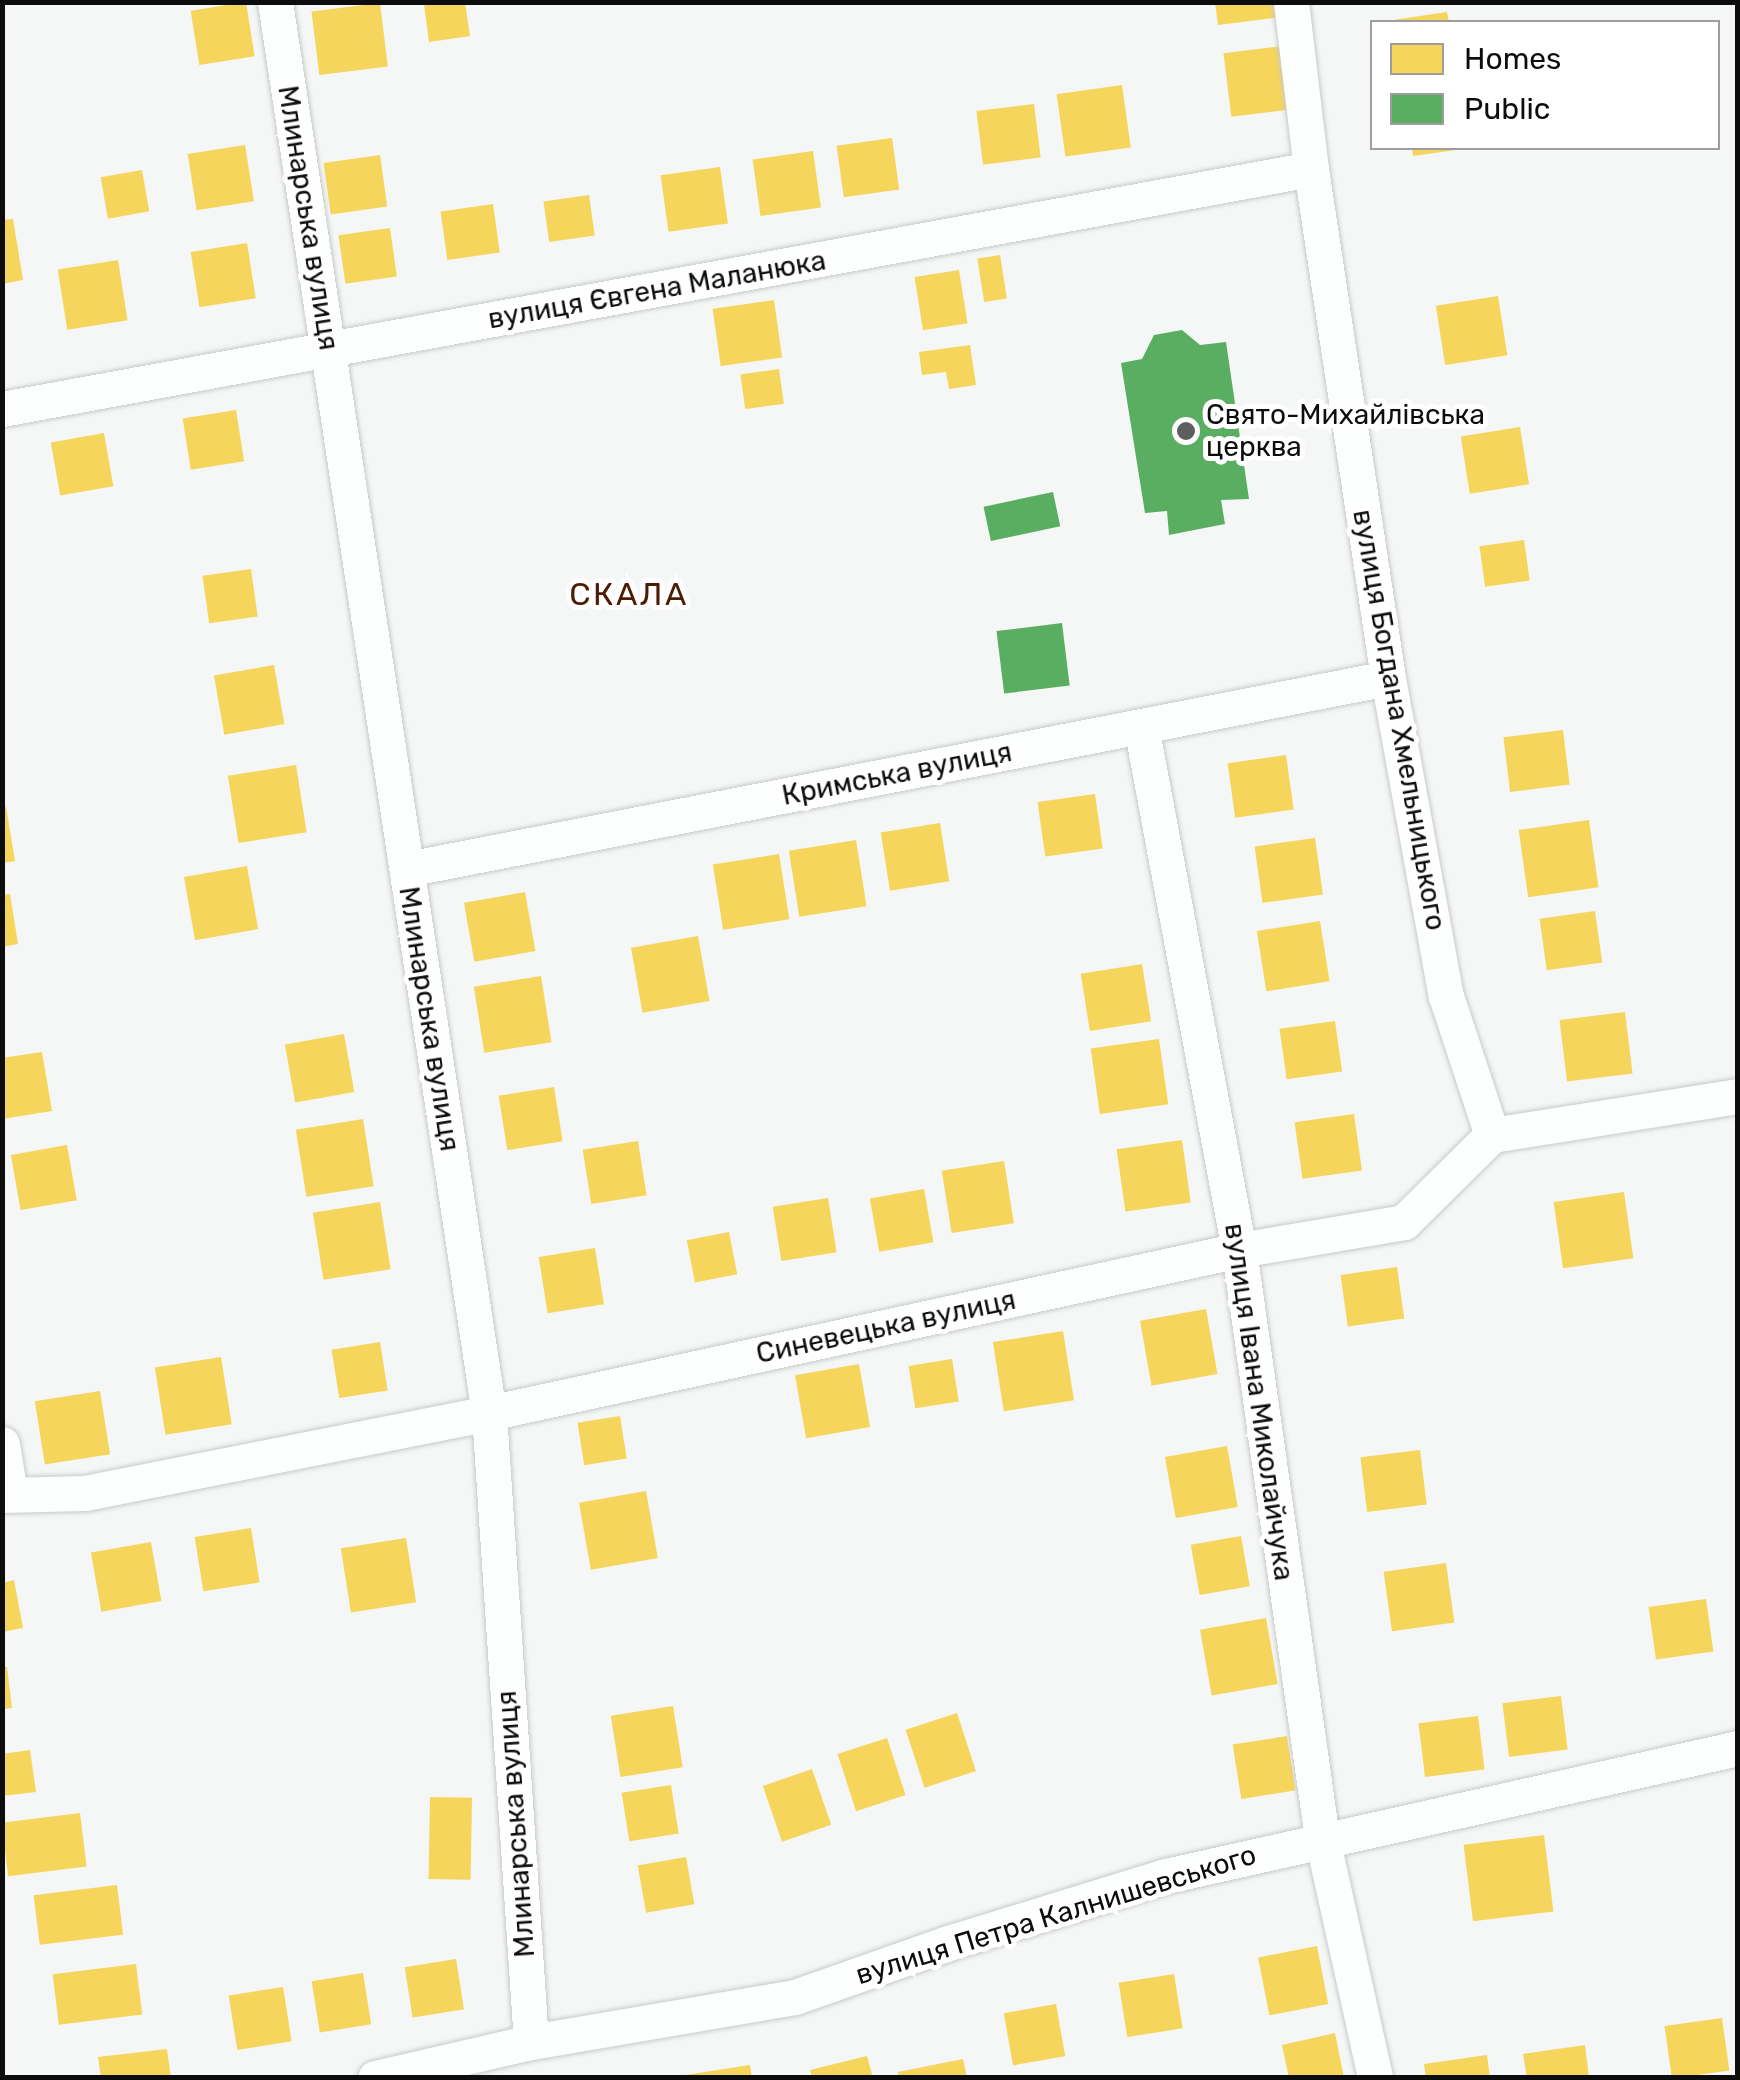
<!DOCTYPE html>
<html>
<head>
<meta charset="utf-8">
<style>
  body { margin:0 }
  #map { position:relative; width:1740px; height:2080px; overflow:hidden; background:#f4f7f5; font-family:Rubik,sans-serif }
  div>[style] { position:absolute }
  .homes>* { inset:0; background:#f6d55c; transform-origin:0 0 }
  .public>* { inset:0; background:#5aae61; transform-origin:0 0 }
  .roads { filter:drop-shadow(0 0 2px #c9cac9) drop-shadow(0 0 2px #c9cac9) }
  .minor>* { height:35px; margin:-17.5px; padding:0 17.5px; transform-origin:17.5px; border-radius:17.5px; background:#fdfefe }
  .dots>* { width:28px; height:28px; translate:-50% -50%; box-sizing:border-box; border:5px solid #fff; border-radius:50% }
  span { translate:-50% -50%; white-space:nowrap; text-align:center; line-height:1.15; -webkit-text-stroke:10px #fff; paint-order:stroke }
  .street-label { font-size:28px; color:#0c0d0c }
  .poi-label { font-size:28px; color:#0c0d0c }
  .left { translate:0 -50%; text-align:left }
  .quarter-label { font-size:32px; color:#4c1c03; letter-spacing:2.5px }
  .frame { position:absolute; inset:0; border:5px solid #0c0d0c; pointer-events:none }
  .legend { position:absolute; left:1370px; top:20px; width:350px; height:130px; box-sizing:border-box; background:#fff; border:2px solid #9e9e9e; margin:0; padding:12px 18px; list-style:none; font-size:30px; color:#0c0d0c }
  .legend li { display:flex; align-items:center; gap:20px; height:50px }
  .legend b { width:50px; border:2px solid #9e9e9e }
</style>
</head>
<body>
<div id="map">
  <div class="homes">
    <i style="left:246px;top:2px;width:55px;height:56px;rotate:81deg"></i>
    <i style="clip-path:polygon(433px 2px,465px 2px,470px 36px,429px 42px,424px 4px)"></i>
    <i style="clip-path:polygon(1215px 2px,1279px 2px,1281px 17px,1218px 25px)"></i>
    <i style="left:380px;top:3px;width:64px;height:69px;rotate:83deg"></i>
    <i style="clip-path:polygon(1447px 12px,1449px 22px,1393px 22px,1393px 20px)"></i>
    <i style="left:1290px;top:45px;width:64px;height:67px;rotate:83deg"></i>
    <i style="left:1122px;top:85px;width:63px;height:66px;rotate:82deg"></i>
    <i style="left:1034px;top:104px;width:54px;height:58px;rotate:83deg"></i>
    <i style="left:892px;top:138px;width:52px;height:56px;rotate:82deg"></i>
    <i style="left:245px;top:145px;width:57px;height:58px;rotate:81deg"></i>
    <i style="clip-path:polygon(1412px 148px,1456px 148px,1456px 150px,1413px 156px)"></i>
    <i style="left:813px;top:151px;width:57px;height:61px;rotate:82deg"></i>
    <i style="left:380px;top:155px;width:52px;height:57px;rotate:82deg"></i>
    <i style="left:720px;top:167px;width:57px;height:60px;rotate:82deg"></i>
    <i style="left:142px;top:170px;width:42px;height:42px;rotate:80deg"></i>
    <i style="left:589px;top:195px;width:41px;height:46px;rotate:82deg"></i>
    <i style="left:493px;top:204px;width:49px;height:53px;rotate:82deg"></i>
    <i style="clip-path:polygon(13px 219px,23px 280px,2px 284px,2px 220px)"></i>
    <i style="left:390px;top:228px;width:49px;height:52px;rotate:82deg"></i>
    <i style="left:247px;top:243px;width:56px;height:57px;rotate:81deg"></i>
    <i style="left:1000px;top:255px;width:44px;height:23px;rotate:81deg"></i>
    <i style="left:118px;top:260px;width:61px;height:61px;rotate:81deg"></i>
    <i style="left:959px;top:270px;width:54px;height:45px;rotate:81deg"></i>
    <i style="left:1498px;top:296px;width:60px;height:63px;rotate:81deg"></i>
    <i style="left:774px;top:300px;width:58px;height:62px;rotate:82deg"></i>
    <i style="clip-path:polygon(970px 345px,976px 385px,949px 389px,946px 372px,922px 375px,919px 352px)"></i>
    <i style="left:779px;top:369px;width:35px;height:39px;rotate:82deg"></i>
    <i style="left:236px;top:410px;width:52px;height:54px;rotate:81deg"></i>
    <i style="left:1520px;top:427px;width:58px;height:60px;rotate:81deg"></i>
    <i style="left:104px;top:433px;width:54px;height:54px;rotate:80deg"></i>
    <i style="left:1524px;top:540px;width:41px;height:45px;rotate:82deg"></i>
    <i style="left:251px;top:569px;width:48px;height:49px;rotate:82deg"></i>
    <i style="left:274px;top:665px;width:60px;height:61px;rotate:80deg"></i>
    <i style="left:1563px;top:730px;width:55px;height:60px;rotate:83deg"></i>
    <i style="left:1286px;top:755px;width:55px;height:59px;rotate:82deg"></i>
    <i style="left:296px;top:765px;width:68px;height:69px;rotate:81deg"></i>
    <i style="left:1095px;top:794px;width:55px;height:58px;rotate:82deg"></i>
    <i style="clip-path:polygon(6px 807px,15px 861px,2px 863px,2px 808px)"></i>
    <i style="left:1589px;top:820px;width:68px;height:71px;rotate:82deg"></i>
    <i style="left:940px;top:823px;width:59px;height:60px;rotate:81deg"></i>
    <i style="left:1315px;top:838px;width:57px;height:61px;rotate:82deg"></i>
    <i style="left:856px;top:840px;width:67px;height:68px;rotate:81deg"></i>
    <i style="left:779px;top:854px;width:66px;height:67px;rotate:81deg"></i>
    <i style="left:247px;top:866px;width:64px;height:64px;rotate:80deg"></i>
    <i style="left:525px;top:892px;width:60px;height:62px;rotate:80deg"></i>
    <i style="clip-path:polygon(10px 894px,18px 944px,2px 947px,2px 895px)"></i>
    <i style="left:1595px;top:911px;width:52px;height:56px;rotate:82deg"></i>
    <i style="left:1320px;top:921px;width:61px;height:64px;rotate:81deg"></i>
    <i style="left:698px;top:936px;width:66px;height:68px;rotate:80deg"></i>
    <i style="left:1142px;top:964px;width:58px;height:62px;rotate:81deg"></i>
    <i style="left:541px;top:976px;width:67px;height:68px;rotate:81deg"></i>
    <i style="left:1625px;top:1012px;width:62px;height:66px;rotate:83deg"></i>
    <i style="left:1335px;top:1021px;width:51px;height:56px;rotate:82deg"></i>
    <i style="left:344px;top:1034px;width:59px;height:60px;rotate:80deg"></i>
    <i style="left:1159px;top:1039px;width:66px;height:69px;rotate:82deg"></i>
    <i style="clip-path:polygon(42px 1052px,52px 1111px,2px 1119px,2px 1058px)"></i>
    <i style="left:554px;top:1087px;width:55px;height:56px;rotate:81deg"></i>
    <i style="left:1354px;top:1114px;width:57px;height:60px;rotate:82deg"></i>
    <i style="left:363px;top:1119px;width:68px;height:68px;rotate:81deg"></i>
    <i style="left:1182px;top:1140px;width:63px;height:66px;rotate:82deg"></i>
    <i style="left:638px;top:1141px;width:55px;height:56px;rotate:81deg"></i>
    <i style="left:67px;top:1145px;width:56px;height:57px;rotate:80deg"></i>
    <i style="left:1004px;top:1161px;width:63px;height:63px;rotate:81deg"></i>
    <i style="left:924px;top:1189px;width:54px;height:55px;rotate:80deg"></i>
    <i style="left:1624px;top:1192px;width:67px;height:71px;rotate:82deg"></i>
    <i style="left:828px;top:1198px;width:55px;height:56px;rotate:81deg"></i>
    <i style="left:380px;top:1202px;width:68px;height:68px;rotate:81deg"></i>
    <i style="left:729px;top:1232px;width:43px;height:43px;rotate:79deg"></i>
    <i style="left:595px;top:1248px;width:57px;height:57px;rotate:81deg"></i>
    <i style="left:1397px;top:1267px;width:52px;height:57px;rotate:82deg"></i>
    <i style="left:1206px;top:1309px;width:66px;height:67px;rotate:80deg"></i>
    <i style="left:1063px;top:1331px;width:70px;height:71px;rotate:81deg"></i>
    <i style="left:380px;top:1342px;width:49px;height:49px;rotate:81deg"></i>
    <i style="left:221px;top:1357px;width:68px;height:67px;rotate:81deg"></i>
    <i style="left:952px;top:1359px;width:43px;height:44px;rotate:81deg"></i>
    <i style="left:859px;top:1364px;width:64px;height:65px;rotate:80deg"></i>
    <i style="left:100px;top:1391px;width:64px;height:66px;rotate:81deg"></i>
    <i style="left:620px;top:1416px;width:43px;height:43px;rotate:81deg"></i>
    <i style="left:1227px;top:1446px;width:62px;height:63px;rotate:80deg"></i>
    <i style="left:1420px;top:1450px;width:55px;height:60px;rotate:83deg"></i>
    <i style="left:646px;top:1491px;width:68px;height:68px;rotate:80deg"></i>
    <i style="left:251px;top:1528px;width:55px;height:57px;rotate:81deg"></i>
    <i style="left:1241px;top:1536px;width:51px;height:51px;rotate:80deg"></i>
    <i style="left:406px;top:1538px;width:65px;height:66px;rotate:81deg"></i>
    <i style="left:151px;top:1542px;width:60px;height:61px;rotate:80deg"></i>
    <i style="left:1446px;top:1563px;width:60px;height:63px;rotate:82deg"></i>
    <i style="clip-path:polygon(14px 1580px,23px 1628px,2px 1632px,2px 1583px)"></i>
    <i style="left:1706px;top:1599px;width:53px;height:58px;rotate:82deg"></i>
    <i style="left:1266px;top:1618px;width:67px;height:67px;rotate:80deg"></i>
    <i style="clip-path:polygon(2px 1667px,7px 1667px,12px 1708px,2px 1709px)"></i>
    <i style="left:1561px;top:1696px;width:54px;height:59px;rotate:83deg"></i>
    <i style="left:673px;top:1706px;width:62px;height:63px;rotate:81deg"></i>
    <i style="left:957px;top:1713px;width:61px;height:54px;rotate:72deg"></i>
    <i style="left:1478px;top:1716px;width:54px;height:60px;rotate:83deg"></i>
    <i style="left:1287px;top:1736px;width:55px;height:55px;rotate:81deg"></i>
    <i style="left:887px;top:1738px;width:60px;height:52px;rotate:72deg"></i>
    <i style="clip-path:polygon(30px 1750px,36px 1792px,2px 1796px,2px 1754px)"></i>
    <i style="left:812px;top:1769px;width:59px;height:52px;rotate:71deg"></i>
    <i style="left:671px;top:1785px;width:49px;height:50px;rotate:81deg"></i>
    <i style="left:430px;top:1797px;width:42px;height:82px;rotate:1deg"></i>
    <i style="left:80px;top:1813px;width:54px;height:79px;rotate:83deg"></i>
    <i style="left:1544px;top:1835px;width:77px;height:81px;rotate:83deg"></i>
    <i style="left:686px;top:1857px;width:48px;height:49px;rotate:80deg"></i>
    <i style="left:117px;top:1885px;width:50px;height:84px;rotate:83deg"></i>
    <i style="left:1317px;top:1946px;width:59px;height:60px;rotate:79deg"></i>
    <i style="left:456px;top:1959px;width:51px;height:52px;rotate:81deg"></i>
    <i style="left:136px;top:1964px;width:51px;height:84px;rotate:83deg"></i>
    <i style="left:363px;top:1973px;width:52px;height:52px;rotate:81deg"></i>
    <i style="left:1174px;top:1974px;width:55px;height:56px;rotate:81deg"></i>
    <i style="left:283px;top:1987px;width:55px;height:55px;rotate:81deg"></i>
    <i style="left:1056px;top:2004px;width:53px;height:53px;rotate:80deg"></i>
    <i style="left:1722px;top:2018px;width:53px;height:58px;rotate:82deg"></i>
    <i style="clip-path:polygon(1335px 2033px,1344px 2078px,1289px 2078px,1282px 2045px)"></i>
    <i style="clip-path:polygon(1585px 2045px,1589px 2078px,1527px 2078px,1523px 2054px)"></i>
    <i style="clip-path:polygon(167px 2049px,171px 2078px,101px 2078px,98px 2057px)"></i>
    <i style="clip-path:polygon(1487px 2055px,1490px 2078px,1426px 2078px,1424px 2064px)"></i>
    <i style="clip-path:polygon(867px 2056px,873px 2078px,812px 2078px,810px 2070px)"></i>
    <i style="clip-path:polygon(963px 2059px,967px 2078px,899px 2078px,898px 2072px)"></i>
    <i style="clip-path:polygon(750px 2065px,752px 2078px,685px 2078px,685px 2075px)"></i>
  </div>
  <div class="public">
    <i style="clip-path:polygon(1182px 330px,1200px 345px,1226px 342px,1249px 499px,1221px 500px,1225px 524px,1169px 535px,1167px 511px,1145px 513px,1121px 363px,1142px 359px,1154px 335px)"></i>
    <i style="left:1053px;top:492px;width:35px;height:71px;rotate:78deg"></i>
    <i style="left:1062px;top:623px;width:63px;height:66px;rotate:83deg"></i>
  </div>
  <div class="roads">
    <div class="minor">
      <i style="left:275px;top:2px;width:1427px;rotate:81.38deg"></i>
      <i style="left:489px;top:1413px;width:630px;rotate:86.18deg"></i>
      <i style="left:1291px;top:2px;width:168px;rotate:83.2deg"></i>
      <i style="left:1311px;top:169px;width:515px;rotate:81.4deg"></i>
      <i style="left:1388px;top:678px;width:323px;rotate:79.7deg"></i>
      <i style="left:1446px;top:996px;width:146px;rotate:71.7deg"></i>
      <i style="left:2px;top:409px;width:1331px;rotate:-10.39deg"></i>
      <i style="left:1141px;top:726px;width:533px;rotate:79.41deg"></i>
      <i style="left:1239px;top:1250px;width:594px;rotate:81.97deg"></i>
      <i style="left:1322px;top:1838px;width:246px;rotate:77.5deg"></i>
      <i style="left:407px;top:869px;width:999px;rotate:-11.02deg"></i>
      <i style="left:2px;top:1444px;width:51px;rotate:80.9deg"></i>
      <i style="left:2px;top:1495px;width:83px;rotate:-1.4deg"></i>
      <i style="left:85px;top:1493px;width:412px;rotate:-11.2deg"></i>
      <i style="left:489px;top:1413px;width:768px;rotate:-12.26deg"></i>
      <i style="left:1239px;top:1250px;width:167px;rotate:-9.6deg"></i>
      <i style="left:1404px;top:1222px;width:124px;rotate:-44.7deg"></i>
      <i style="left:1492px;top:1135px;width:249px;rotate:-9deg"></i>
      <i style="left:375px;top:2078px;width:160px;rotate:-13deg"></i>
      <i style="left:531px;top:2042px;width:268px;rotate:-9.7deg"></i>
      <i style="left:795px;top:1997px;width:162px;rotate:-19.4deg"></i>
      <i style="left:948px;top:1943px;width:228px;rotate:-17.1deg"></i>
      <i style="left:1166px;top:1876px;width:586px;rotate:-12.61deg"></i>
    </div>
  </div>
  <div class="dots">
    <i style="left:1186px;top:431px;background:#5d5f5e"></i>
  </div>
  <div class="street-label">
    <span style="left:308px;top:218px;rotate:81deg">Млинарська вулиця</span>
    <span style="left:657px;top:290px;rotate:-10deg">вулиця Євгена Маланюка</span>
    <span style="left:1399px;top:720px;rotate:80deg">вулиця Богдана Хмельницького</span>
    <span style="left:897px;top:774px;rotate:-11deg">Кримська вулиця</span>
    <span style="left:429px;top:1019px;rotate:81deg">Млинарська вулиця</span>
    <span style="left:886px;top:1327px;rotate:-12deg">Синевецька вулиця</span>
    <span style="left:1259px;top:1402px;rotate:82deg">вулиця Івана Миколайчука</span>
    <span style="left:516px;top:1824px;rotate:-94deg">Млинарська вулиця</span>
    <span style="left:1056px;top:1915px;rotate:-17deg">вулиця Петра Калнишевського</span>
  </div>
  <div class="poi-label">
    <span class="left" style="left:1206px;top:431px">Свято-Михайлівська<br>церква</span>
  </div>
  <div class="quarter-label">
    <span style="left:629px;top:594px">СКАЛА</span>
  </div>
  <div class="frame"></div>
  <ul class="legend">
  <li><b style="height:28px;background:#f6d55c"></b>Homes</li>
  <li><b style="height:28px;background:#5aae61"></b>Public</li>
  </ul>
</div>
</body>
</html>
